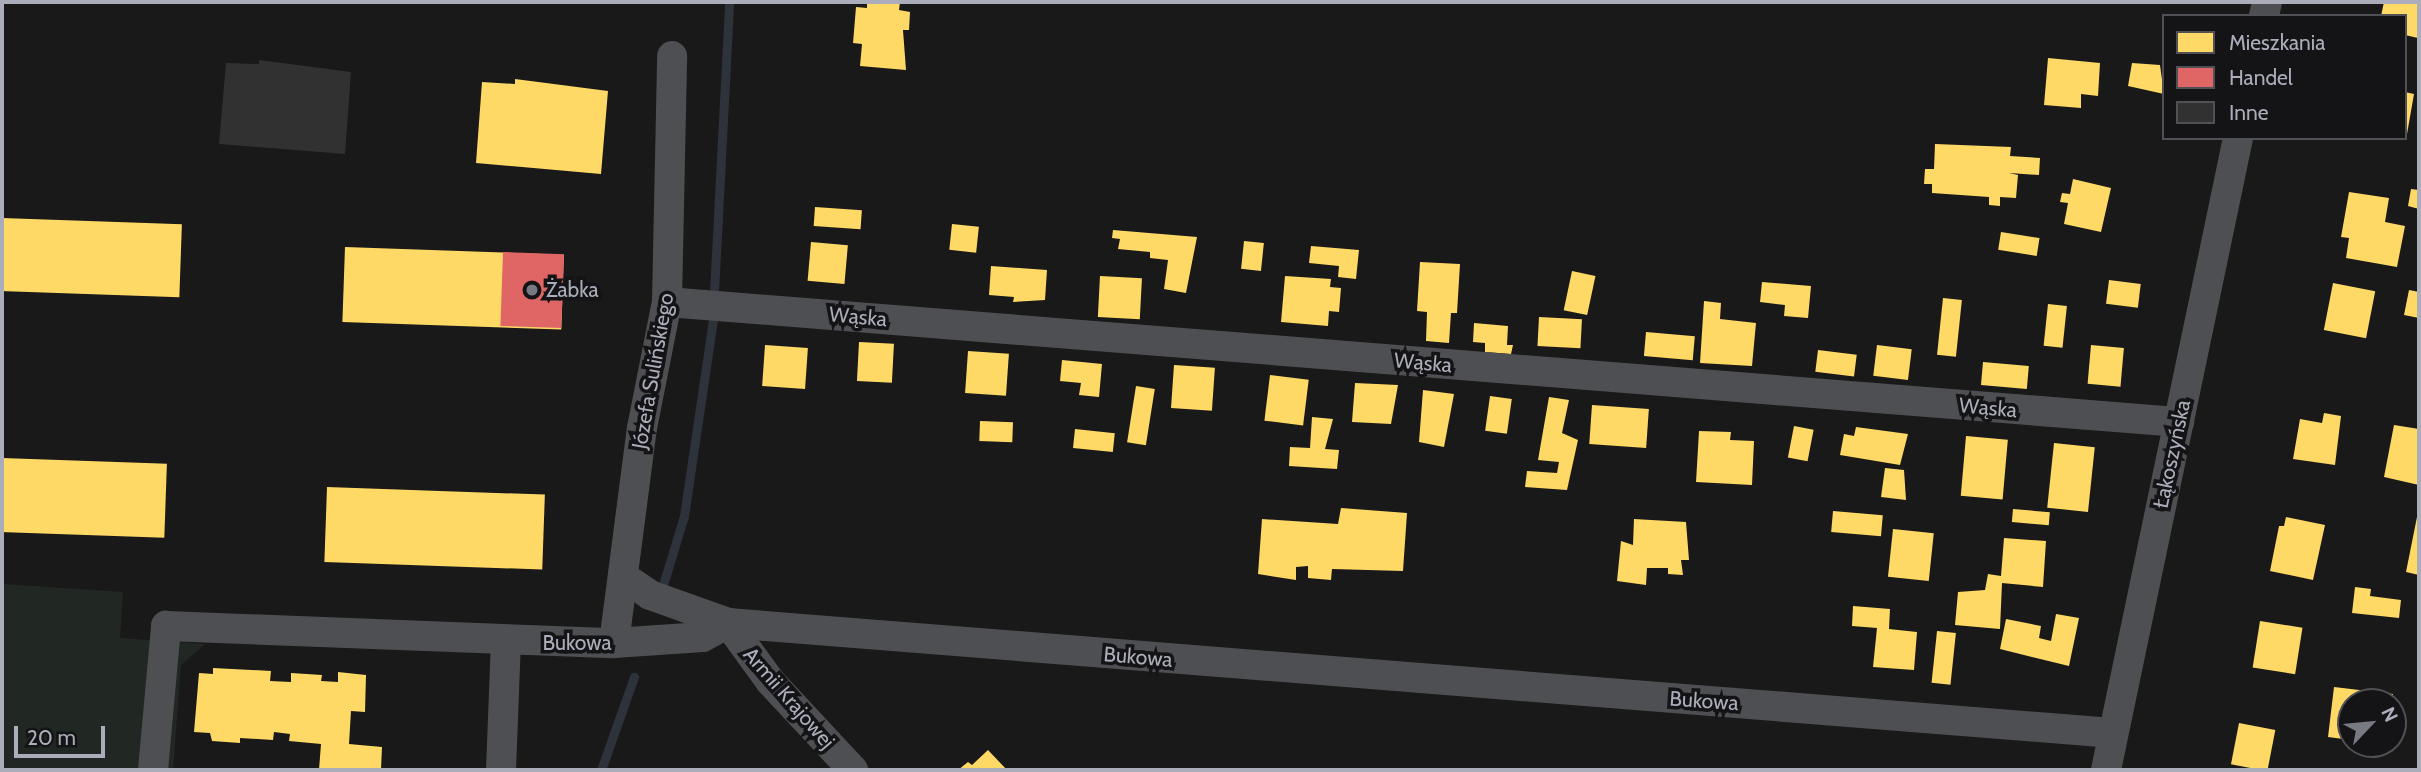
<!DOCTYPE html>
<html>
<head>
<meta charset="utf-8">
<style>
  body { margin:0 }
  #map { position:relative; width:2421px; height:772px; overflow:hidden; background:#191919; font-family:Cabin,sans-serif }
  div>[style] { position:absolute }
  .green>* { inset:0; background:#212823 }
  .homes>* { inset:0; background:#ffd966; transform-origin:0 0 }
  .shops>* { inset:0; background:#e06666; transform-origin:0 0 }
  .stream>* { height:9px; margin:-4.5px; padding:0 4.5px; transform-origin:4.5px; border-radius:4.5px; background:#2d323b }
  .building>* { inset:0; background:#313132 }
  .minor>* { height:30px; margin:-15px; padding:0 15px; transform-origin:15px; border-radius:15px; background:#4e4f52 }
  .dots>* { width:19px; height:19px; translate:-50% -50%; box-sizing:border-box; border:4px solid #141315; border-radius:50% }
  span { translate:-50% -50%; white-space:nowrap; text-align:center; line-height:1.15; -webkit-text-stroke:7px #141315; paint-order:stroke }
  .poi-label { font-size:21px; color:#abaeba }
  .left { translate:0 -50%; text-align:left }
  .street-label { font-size:21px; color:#abaeba }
  .frame { position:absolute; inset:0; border:4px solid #abaeba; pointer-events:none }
  .legend { position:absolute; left:2162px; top:14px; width:245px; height:126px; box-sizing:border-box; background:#141315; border:2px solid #505157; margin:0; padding:9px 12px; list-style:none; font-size:21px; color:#abaeba }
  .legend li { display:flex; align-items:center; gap:14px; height:35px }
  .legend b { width:35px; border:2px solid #505157 }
  .north { position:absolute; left:2337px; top:688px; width:70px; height:70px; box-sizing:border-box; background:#141315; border:2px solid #505157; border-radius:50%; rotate:64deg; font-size:19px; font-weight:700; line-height:28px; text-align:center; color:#abaeba }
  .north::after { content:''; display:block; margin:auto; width:24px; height:32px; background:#787a82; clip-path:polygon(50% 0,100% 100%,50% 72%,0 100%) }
  .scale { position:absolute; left:14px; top:726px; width:91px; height:32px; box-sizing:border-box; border:4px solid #abaeba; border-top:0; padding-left:9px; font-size:21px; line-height:24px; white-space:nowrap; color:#abaeba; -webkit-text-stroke:5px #141315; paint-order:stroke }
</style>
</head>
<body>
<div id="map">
  <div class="green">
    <i style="clip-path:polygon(2px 584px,123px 592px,120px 638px,205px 644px,181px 665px,173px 770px,2px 770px)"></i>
  </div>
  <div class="homes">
    <i style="clip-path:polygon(867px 2px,900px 2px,899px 10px,910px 12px,909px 30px,903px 30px,906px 70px,860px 66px,862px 44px,853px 43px,856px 7px,867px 8px)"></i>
    <i style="clip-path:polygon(2384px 2px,2419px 2px,2418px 38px,2405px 35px,2405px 16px,2381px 16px)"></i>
    <i style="clip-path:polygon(2048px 58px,2100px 63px,2098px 96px,2081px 94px,2081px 108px,2044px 105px)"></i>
    <i style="clip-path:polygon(2132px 63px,2160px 65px,2164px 94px,2128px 86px)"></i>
    <i style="clip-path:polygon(515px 79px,608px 91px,601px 174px,476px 163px,482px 82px,515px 84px)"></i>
    <i style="clip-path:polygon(2405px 92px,2414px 94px,2407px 134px,2405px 134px)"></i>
    <i style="clip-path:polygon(1935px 144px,2011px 147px,2010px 156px,2040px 158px,2039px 175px,2009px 173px,2018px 175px,2016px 198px,2000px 197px,2000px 206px,1989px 205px,1989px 197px,1932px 193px,1932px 184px,1924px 184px,1925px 169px,1934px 169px)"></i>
    <i style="clip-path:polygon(2073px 179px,2111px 188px,2101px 232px,2064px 224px,2068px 203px,2060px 202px,2062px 193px,2070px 194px)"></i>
    <i style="clip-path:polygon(2411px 189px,2419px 190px,2419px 209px,2408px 206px)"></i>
    <i style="clip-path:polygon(2349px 192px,2389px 198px,2385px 222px,2405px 226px,2397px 267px,2346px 258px,2349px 238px,2341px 237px)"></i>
    <i style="left:815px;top:207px;width:47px;height:19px;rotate:4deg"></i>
    <i style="left:2px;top:218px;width:180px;height:73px;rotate:2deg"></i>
    <i style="left:952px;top:224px;width:27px;height:26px;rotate:6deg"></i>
    <i style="clip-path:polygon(1113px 230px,1197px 237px,1186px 293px,1164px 289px,1168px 260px,1150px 258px,1150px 252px,1118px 249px,1120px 239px,1112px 238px)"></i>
    <i style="left:2001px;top:232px;width:39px;height:18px;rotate:9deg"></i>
    <i style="left:1244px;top:241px;width:20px;height:28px;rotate:6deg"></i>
    <i style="left:811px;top:242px;width:37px;height:39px;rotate:5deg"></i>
    <i style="clip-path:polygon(1311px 246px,1359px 250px,1356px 279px,1338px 277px,1339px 266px,1309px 263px)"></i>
    <i style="left:345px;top:247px;width:219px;height:75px;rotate:2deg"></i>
    <i style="clip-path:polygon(1420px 262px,1460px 264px,1457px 313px,1451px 313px,1449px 343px,1426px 341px,1427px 312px,1417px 311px)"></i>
    <i style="clip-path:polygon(991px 266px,1047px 270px,1045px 300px,1013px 302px,1014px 297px,989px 295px)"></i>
    <i style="left:1572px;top:271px;width:24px;height:40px;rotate:12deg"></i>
    <i style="left:1100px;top:276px;width:42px;height:41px;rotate:3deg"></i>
    <i style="clip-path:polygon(1285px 276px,1331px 279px,1330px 287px,1341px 288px,1339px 312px,1329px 311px,1328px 326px,1281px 322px)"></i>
    <i style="left:2109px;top:280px;width:32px;height:24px;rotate:7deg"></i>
    <i style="clip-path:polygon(1762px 282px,1811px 286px,1808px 318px,1784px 316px,1785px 305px,1760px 302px)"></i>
    <i style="left:2333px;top:283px;width:43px;height:48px;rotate:11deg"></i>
    <i style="clip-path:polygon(2409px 290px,2419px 292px,2419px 318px,2404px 315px)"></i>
    <i style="left:1943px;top:298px;width:19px;height:57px;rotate:6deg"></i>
    <i style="clip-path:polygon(1704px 301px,1721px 303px,1720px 319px,1756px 323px,1752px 366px,1700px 363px)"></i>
    <i style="left:2048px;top:304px;width:19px;height:42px;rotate:6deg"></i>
    <i style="left:1539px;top:317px;width:43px;height:29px;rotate:3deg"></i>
    <i style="clip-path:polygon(1474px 323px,1508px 326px,1507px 345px,1513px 345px,1511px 354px,1485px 352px,1485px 343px,1473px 342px)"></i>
    <i style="left:1646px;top:332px;width:49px;height:24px;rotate:5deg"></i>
    <i style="left:859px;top:342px;width:35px;height:39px;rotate:3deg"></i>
    <i style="left:765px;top:345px;width:43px;height:41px;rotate:4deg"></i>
    <i style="left:1877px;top:345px;width:35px;height:31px;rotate:7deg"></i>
    <i style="left:2091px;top:345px;width:33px;height:39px;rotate:5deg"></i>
    <i style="left:1818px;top:350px;width:39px;height:22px;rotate:7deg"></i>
    <i style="left:968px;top:351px;width:41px;height:42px;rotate:4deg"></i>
    <i style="clip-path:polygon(1062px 360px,1102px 364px,1099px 397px,1079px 395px,1081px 383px,1060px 381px)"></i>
    <i style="left:1983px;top:362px;width:46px;height:23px;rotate:5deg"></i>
    <i style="left:1174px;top:365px;width:41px;height:43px;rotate:4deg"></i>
    <i style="left:1270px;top:375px;width:39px;height:46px;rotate:7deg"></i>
    <i style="clip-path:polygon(1355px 383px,1398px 385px,1391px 424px,1352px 422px)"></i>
    <i style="left:1136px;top:386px;width:19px;height:57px;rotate:9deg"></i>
    <i style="clip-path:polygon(1423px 390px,1454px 394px,1444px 447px,1419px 442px)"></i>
    <i style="left:1490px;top:396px;width:22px;height:35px;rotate:8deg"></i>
    <i style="clip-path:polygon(1549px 397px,1569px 400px,1562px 433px,1578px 440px,1567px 490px,1525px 487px,1527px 471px,1557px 473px,1559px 462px,1538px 460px)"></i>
    <i style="left:1592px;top:405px;width:57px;height:39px;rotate:4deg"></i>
    <i style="clip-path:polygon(2324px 413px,2341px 416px,2335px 465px,2293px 459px,2300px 419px,2322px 423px)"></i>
    <i style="clip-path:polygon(1312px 417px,1333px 419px,1325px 449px,1339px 450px,1337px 469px,1289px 466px,1290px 447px,1310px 448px)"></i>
    <i style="left:980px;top:421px;width:33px;height:20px;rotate:2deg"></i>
    <i style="clip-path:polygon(2394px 425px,2419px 429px,2419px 485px,2384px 477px)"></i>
    <i style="left:1794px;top:426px;width:20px;height:32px;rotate:11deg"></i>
    <i style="clip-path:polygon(1856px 427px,1908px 434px,1900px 465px,1840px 455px,1844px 434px,1854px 436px)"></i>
    <i style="left:1075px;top:429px;width:40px;height:19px;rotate:6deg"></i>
    <i style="clip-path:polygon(1699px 431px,1731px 432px,1730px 440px,1754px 441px,1752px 485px,1696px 482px)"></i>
    <i style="left:1966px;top:436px;width:42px;height:60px;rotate:5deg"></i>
    <i style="left:2054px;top:443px;width:41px;height:65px;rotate:6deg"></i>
    <i style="left:2px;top:458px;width:165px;height:74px;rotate:2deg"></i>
    <i style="clip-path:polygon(1885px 468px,1904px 470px,1906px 500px,1881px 497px)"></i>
    <i style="left:327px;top:487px;width:218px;height:75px;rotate:2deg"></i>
    <i style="clip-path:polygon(1341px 508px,1407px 513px,1403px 571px,1332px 569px,1331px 580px,1308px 578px,1308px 566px,1296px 567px,1296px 580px,1258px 574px,1262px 519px,1338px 524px)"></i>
    <i style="left:2013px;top:509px;width:37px;height:13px;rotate:5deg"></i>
    <i style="left:1833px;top:511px;width:50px;height:21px;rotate:5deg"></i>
    <i style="clip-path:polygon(2418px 512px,2419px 512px,2419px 575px,2406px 572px)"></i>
    <i style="clip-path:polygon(2286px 517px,2325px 525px,2313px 580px,2270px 571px,2279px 526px,2284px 526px)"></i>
    <i style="clip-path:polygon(1634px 519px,1686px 522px,1689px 560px,1681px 560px,1683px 575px,1668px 574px,1668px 568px,1647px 568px,1646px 585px,1617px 581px,1621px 541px,1633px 545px)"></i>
    <i style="left:1893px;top:529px;width:41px;height:48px;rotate:6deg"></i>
    <i style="clip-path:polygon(2004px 538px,2046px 541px,2043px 587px,2002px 583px,2000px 629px,1955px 625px,1958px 592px,1985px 590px,1988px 574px,2001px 576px)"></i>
    <i style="clip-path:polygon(2355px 587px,2371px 589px,2370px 596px,2401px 600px,2399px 618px,2352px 613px)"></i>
    <i style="clip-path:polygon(1853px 606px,1890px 609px,1889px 629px,1917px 632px,1914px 670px,1873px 667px,1877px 628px,1852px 626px)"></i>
    <i style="clip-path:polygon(2056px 614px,2079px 618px,2069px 666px,2000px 649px,2006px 619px,2041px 626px,2039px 638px,2051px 641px)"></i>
    <i style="left:2260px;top:621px;width:43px;height:47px;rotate:9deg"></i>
    <i style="left:1937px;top:631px;width:19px;height:52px;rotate:6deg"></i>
    <i style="clip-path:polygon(213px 668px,271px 671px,270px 681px,291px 682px,291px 673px,322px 675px,321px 681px,338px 682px,338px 672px,366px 675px,365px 712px,351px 711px,349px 744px,382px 747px,381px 770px,319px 770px,321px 744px,289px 741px,290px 734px,274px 732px,273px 740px,240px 738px,240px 743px,212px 741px,210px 733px,194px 732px,199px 673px,213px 674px)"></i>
    <i style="clip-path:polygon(2334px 687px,2393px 694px,2392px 702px,2351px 702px,2351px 740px,2328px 737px)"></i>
    <i style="left:2239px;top:723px;width:37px;height:42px;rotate:11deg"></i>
    <i style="clip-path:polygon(988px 750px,1007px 770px,958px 770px,968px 762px,972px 765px)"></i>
  </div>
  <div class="shops">
    <i style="left:503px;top:252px;width:61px;height:74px;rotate:2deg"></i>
  </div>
  <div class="stream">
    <i style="left:714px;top:292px;width:290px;rotate:-87deg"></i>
    <i style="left:663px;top:585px;width:72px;rotate:-73.1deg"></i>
    <i style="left:684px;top:516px;width:199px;rotate:-81.6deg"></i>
    <i style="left:601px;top:770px;width:99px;rotate:-70.5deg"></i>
  </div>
  <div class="building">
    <i style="clip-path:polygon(259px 60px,351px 72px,345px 154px,219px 144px,226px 63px,259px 64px)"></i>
  </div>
  <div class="minor">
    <i style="left:2264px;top:16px;width:14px;rotate:-78deg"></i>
    <i style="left:667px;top:302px;width:1517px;rotate:4.54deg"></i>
    <i style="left:625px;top:578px;width:30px;rotate:34deg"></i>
    <i style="left:650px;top:595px;width:83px;rotate:19.7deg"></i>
    <i style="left:728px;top:623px;width:72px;rotate:54.1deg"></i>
    <i style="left:770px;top:681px;width:122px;rotate:47deg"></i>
    <i style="left:614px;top:643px;width:217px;rotate:-82.6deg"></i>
    <i style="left:642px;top:428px;width:128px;rotate:-78.8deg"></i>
    <i style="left:667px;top:302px;width:246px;rotate:-88.8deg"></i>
    <i style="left:153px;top:770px;width:145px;rotate:-84.8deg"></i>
    <i style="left:166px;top:626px;width:448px;rotate:2.2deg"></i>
    <i style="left:614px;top:643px;width:89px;rotate:-3.9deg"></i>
    <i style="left:703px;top:637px;width:29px;rotate:-29deg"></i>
    <i style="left:728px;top:623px;width:1389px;rotate:4.54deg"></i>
    <i style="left:501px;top:770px;width:128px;rotate:-87.8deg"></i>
    <i style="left:2106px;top:770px;width:646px;rotate:-78.2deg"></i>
  </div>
  <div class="dots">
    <i style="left:532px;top:290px;background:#787a82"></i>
  </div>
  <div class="poi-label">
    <span class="left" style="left:546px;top:290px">Żabka</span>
  </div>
  <div class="street-label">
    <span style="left:858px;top:317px;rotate:5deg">Wąska</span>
    <span style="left:1423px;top:363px;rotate:5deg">Wąska</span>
    <span style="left:653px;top:371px;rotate:-80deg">Józefa Sulińskiego</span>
    <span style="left:1988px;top:408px;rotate:5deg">Wąska</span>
    <span style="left:2172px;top:454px;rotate:-78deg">Łąkoszyńska</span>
    <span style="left:577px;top:643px">Bukowa</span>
    <span style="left:1138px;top:657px;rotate:5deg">Bukowa</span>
    <span style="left:789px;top:698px;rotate:49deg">Armii Krajowej</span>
    <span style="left:1704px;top:701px;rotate:4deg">Bukowa</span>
  </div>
  <div class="frame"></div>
  <ul class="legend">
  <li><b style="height:19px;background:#ffd966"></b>Mieszkania</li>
  <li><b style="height:19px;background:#e06666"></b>Handel</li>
  <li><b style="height:19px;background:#313132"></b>Inne</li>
  </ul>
  <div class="north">N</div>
  <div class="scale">20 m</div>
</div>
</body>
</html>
